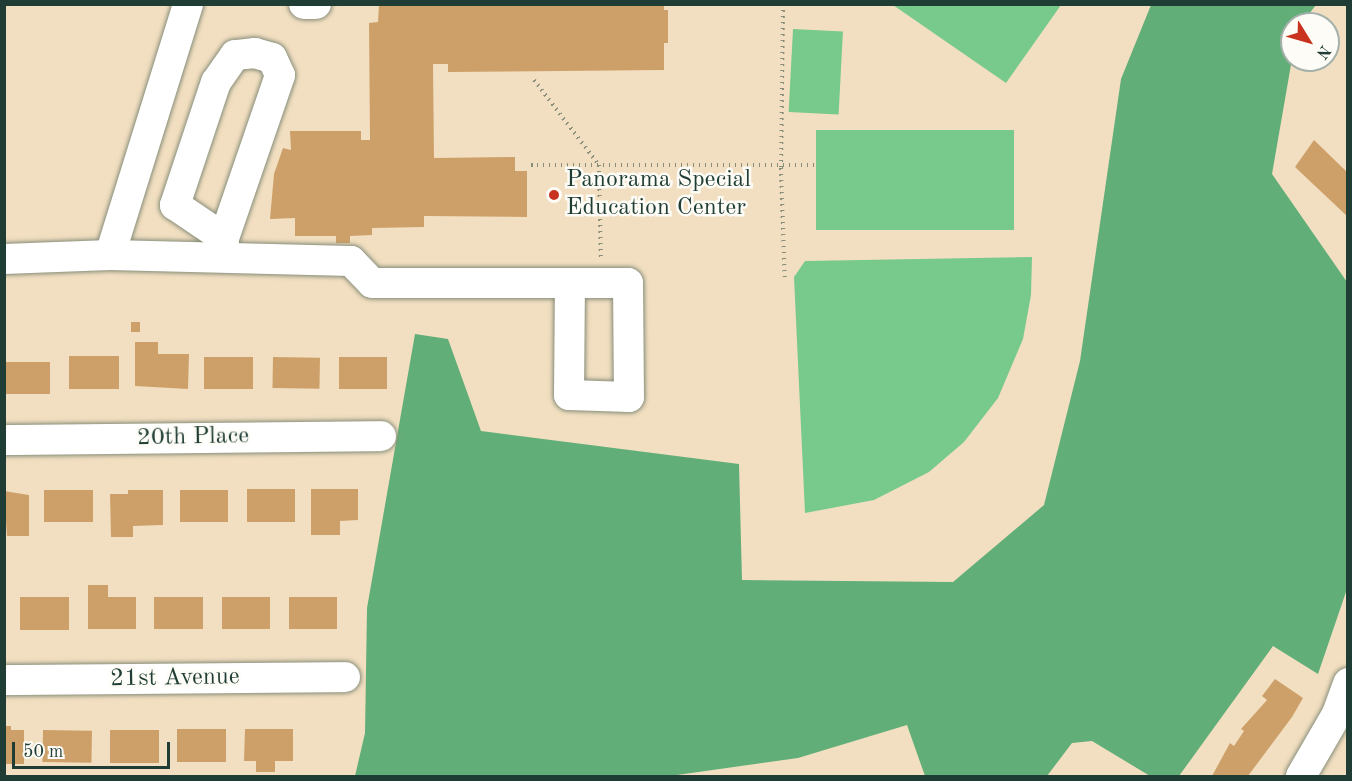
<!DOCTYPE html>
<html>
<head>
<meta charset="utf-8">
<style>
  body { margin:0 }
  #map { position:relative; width:1352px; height:781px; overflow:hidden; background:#f2dfc1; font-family:"Old Standard TT",serif }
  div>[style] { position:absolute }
  .green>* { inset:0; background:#78ca8c; transform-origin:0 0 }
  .forest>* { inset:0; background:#62ae78 }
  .building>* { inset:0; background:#cea069; transform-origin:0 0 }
  .path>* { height:4px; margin-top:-2px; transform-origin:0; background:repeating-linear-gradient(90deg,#888e7a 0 1.5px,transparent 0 6px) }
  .roads { filter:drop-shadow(0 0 2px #888e7a) drop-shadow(0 0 2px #888e7a) }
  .minor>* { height:30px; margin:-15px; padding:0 15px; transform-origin:15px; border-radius:15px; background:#fff }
  .dots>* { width:16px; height:16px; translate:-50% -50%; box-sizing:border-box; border:3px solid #fdfcf7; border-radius:50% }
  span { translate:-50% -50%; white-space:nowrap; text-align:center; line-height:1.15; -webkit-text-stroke:5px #fdfcf7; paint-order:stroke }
  .poi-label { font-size:24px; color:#1f3d34 }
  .left { translate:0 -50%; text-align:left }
  .street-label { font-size:24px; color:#1f3d34 }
  .frame { position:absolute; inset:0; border:6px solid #1f3d34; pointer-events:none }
  .north { position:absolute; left:1280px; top:12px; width:60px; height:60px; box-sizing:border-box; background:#fdfcf7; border:2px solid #a4b0a9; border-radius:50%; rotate:127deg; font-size:16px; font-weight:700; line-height:24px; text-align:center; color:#1f3d34 }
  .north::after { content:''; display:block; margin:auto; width:21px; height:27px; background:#c8321e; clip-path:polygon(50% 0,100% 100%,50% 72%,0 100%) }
  .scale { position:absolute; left:12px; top:742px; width:158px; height:27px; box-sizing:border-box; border:3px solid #1f3d34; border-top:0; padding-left:8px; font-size:18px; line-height:21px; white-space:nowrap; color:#1f3d34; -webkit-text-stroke:4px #fdfcf7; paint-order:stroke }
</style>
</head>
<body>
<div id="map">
  <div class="green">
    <i style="clip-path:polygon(893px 5px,1061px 5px,1006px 83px)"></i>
    <i style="left:793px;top:29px;width:50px;height:83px;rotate:3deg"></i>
    <i style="left:816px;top:130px;width:198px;height:100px"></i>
    <i style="clip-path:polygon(1032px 257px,1031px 295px,1023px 339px,998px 398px,964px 442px,929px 472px,874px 500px,805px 513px,794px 277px,805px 261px)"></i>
  </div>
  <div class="forest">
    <i style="clip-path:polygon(1151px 5px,1316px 5px,1301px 24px,1292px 24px,1292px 59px,1272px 174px,1347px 282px,1347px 589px,1318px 674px,1273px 646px,1179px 776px,1150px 776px,1092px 741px,1072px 743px,1047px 776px,925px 776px,907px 725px,798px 758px,670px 776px,355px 776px,365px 733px,367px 608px,415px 334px,448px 339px,481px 431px,739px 464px,742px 580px,953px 582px,1044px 505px,1080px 361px,1121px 79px)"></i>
  </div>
  <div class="building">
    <i style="clip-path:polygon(379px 4px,664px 4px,664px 10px,668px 10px,668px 43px,664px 43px,664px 70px,448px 72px,448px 64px,433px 64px,434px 158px,515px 157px,515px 171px,527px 171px,527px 217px,424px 216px,424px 227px,372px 228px,372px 235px,350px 236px,350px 243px,336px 243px,336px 236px,295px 236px,295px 218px,270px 219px,274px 174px,283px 148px,291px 150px,290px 131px,361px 131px,361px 140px,370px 140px,369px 23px,378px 22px)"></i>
    <i style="clip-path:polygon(1314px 140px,1348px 173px,1348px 217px,1295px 167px)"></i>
    <i style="left:131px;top:322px;width:9px;height:10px"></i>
    <i style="clip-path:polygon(135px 342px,158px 342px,158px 354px,189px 354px,188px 389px,135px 386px)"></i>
    <i style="left:69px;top:356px;width:50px;height:33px"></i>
    <i style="left:204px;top:357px;width:49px;height:32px"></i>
    <i style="left:273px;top:357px;width:47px;height:31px;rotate:1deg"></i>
    <i style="left:339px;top:357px;width:48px;height:32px"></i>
    <i style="left:4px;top:362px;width:46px;height:32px"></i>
    <i style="left:295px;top:489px;width:33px;height:48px;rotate:90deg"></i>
    <i style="clip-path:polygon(311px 489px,358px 489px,358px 520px,340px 521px,340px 535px,311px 535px)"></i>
    <i style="left:93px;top:490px;width:32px;height:49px;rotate:90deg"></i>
    <i style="clip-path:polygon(128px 490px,163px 490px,163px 525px,133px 526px,133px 537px,111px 537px,110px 494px,128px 494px)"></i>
    <i style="left:180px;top:490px;width:48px;height:32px"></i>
    <i style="clip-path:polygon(4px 491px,29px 495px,29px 536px,7px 536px)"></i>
    <i style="clip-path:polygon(88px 585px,108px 585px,108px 597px,136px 597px,136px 629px,88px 629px)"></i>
    <i style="left:20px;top:597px;width:49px;height:33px"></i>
    <i style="left:154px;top:597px;width:49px;height:32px"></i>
    <i style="left:222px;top:597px;width:48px;height:32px"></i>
    <i style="left:289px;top:597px;width:48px;height:32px"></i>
    <i style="clip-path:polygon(1275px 679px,1303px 698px,1292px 717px,1248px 776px,1212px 776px,1230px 743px,1234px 746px,1244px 731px,1241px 729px,1267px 700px,1262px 696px)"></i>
    <i style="clip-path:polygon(4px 726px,11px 726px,11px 730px,24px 730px,24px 764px,4px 764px)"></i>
    <i style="left:177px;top:729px;width:49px;height:33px"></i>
    <i style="clip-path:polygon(245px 729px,293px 729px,293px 761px,275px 761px,275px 772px,256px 772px,256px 761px,244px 761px)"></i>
    <i style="left:43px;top:730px;width:49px;height:32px;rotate:1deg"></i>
    <i style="left:110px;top:730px;width:49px;height:33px"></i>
  </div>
  <div class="path">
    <i style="left:783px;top:4px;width:164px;rotate:90.7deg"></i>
    <i style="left:781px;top:168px;width:113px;rotate:88deg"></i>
    <i style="left:534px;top:80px;width:107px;rotate:52.6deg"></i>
    <i style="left:599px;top:165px;width:93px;rotate:88.8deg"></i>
    <i style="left:531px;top:165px;width:284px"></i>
  </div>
  <div class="roads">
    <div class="minor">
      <i style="left:304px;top:4px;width:12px"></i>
      <i style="left:110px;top:255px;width:263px;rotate:-72.7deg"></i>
      <i style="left:223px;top:257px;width:19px;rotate:-87deg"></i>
      <i style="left:224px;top:238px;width:172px;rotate:-71deg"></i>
      <i style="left:280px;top:75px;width:19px;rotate:-115deg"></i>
      <i style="left:272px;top:58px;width:18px;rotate:-164deg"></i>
      <i style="left:255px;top:53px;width:20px;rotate:174deg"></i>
      <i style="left:235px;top:55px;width:33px;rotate:125deg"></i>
      <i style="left:216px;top:82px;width:130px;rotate:108.4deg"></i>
      <i style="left:175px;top:205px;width:59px;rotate:34deg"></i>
      <i style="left:4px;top:259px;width:106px;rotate:-2.2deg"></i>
      <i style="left:110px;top:255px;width:241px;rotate:1.4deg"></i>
      <i style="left:351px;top:261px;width:30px;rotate:46deg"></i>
      <i style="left:372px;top:283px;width:256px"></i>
      <i style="left:628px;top:283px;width:114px;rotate:89.5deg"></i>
      <i style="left:629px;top:397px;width:60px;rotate:-178.1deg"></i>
      <i style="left:569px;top:395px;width:112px;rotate:-89.5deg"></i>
      <i style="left:4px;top:440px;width:377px;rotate:-0.6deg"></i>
      <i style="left:4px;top:680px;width:341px;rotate:-0.5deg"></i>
      <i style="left:1301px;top:776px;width:72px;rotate:-59.9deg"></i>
      <i style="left:1337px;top:714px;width:33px;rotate:-70deg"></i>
    </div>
  </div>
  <div class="dots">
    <i style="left:554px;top:195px;background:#c8321e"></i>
  </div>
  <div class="poi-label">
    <span class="left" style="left:566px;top:195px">Panorama Special<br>Education Center</span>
  </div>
  <div class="street-label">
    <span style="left:193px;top:438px;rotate:-1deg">20th Place</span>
    <span style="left:175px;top:679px;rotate:-1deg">21st Avenue</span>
  </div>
  <div class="frame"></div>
  <div class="north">N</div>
  <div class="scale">50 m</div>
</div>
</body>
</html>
